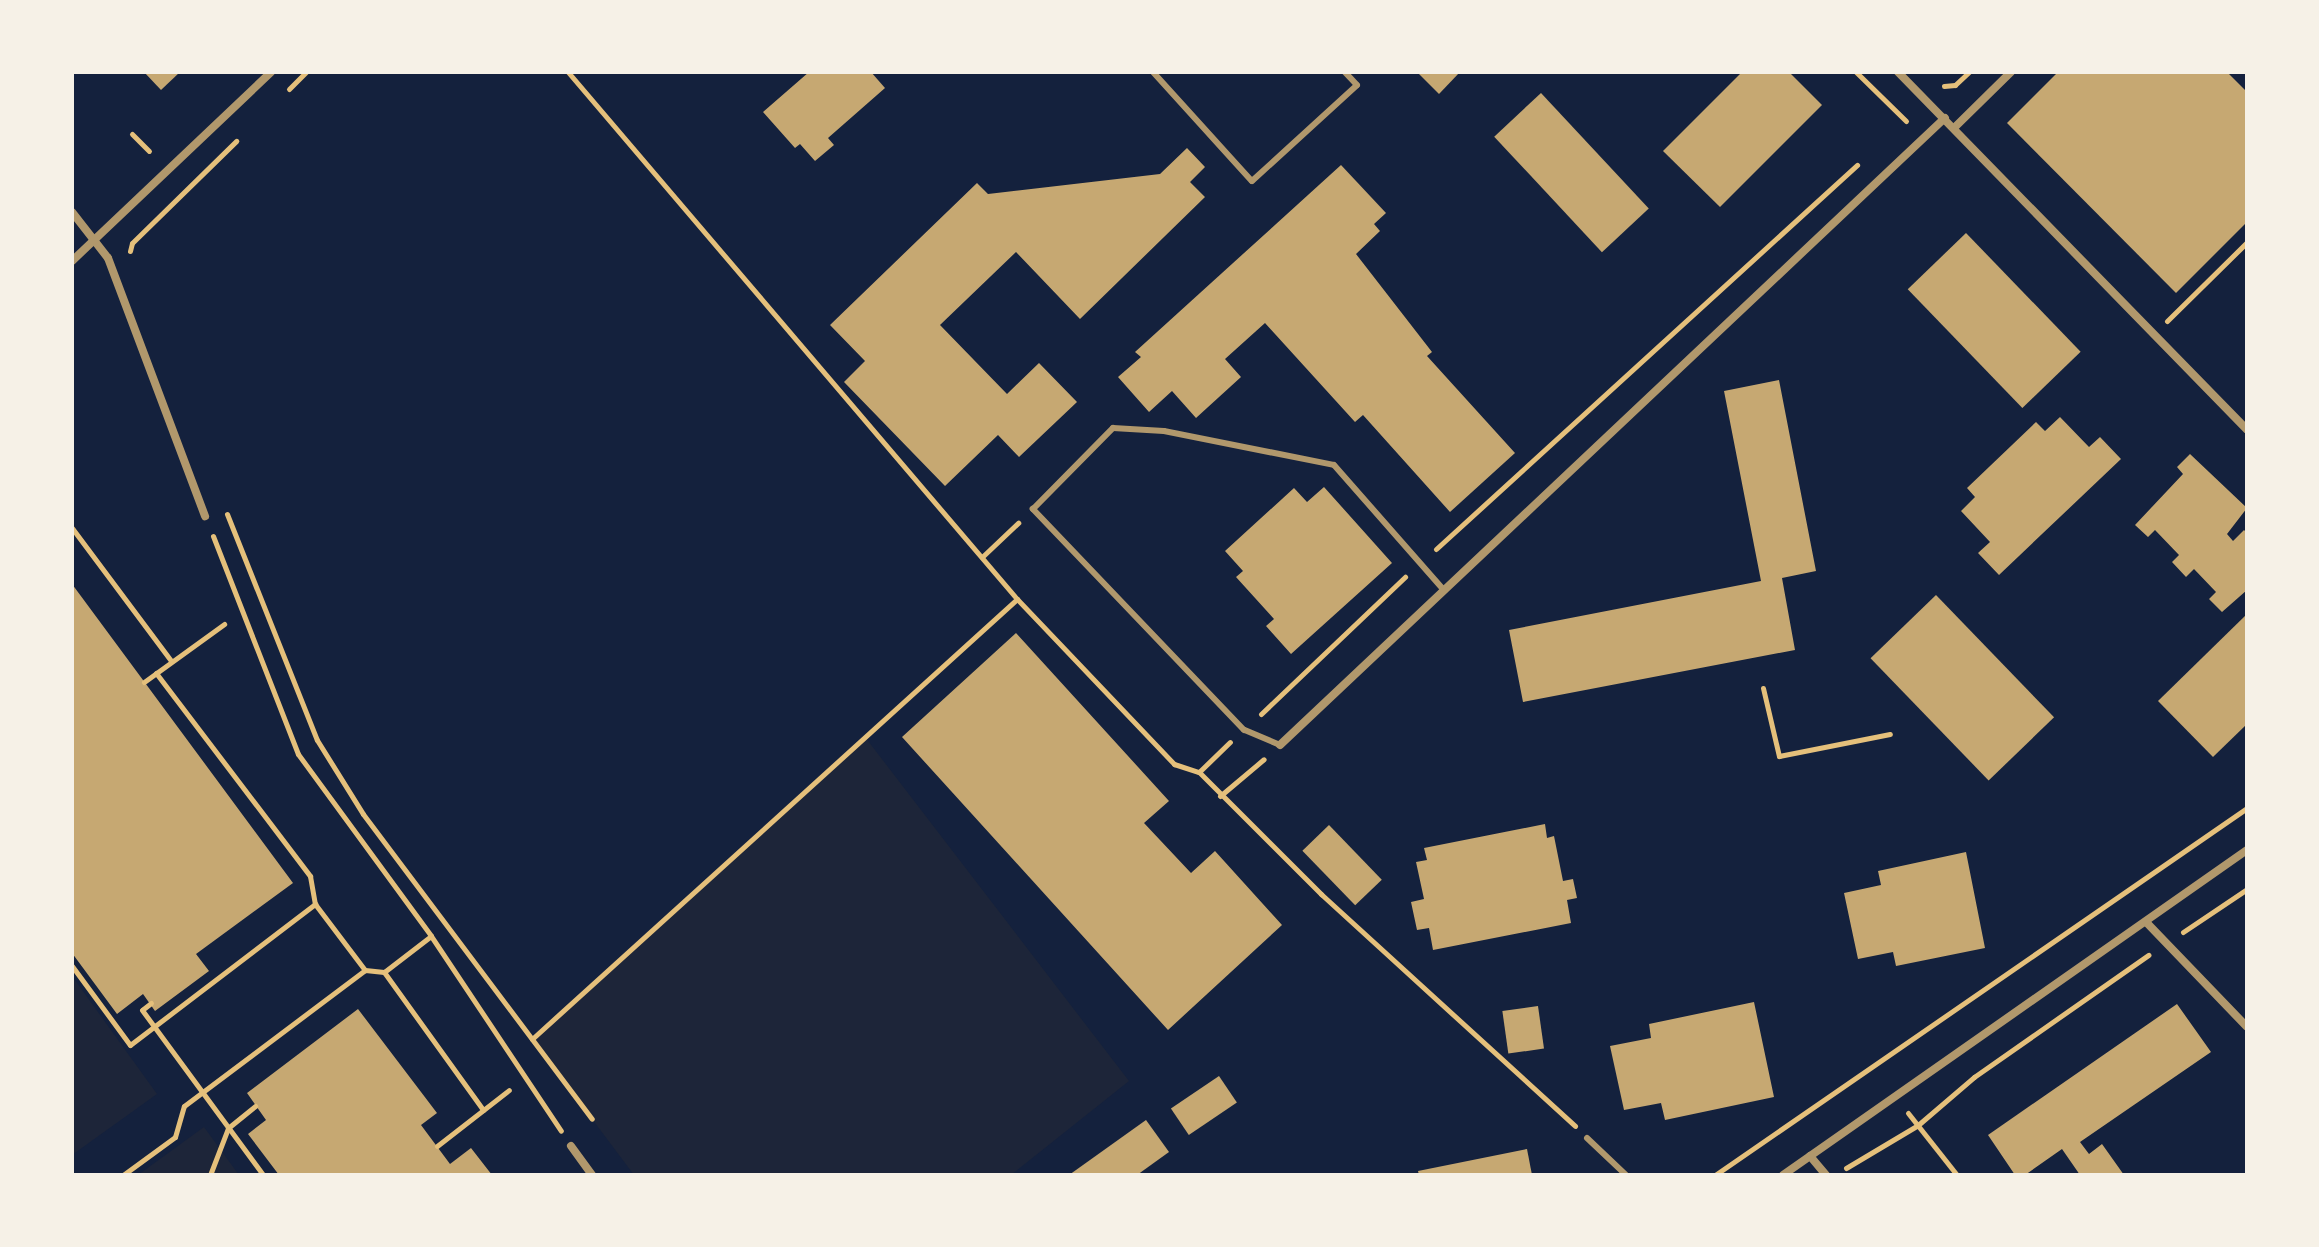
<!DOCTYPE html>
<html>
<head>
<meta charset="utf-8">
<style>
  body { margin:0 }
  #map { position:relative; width:2319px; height:1247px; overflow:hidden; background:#14213d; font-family:"PT Sans",sans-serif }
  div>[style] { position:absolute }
  .green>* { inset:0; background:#1d2539 }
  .building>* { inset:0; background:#c6a872; transform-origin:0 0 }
  .path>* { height:5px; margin:-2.5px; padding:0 2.5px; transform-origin:2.5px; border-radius:2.5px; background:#e5c07b }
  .service>* { height:6px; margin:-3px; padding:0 3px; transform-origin:3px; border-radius:3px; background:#b1986c }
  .minor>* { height:8px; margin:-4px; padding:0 4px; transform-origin:4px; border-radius:4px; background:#b1986c }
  span { translate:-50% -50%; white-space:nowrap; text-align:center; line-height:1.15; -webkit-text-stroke:7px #f6f1e7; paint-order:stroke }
  .frame { position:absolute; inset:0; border:74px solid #f6f1e7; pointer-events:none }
</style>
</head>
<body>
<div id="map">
  <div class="green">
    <i style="clip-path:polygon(865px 737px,1129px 1081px,1011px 1175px,634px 1175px,532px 1039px)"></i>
    <i style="clip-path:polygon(72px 976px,157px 1094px,72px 1155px)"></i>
    <i style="clip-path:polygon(204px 1127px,239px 1175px,138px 1175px)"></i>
  </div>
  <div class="building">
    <i style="clip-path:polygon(144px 72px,180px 72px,161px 90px)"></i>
    <i style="clip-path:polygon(809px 72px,871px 72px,885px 88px,828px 138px,834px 145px,815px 161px,800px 144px,795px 148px,763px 112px)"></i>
    <i style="clip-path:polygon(1417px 72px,1460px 72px,1439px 94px)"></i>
    <i style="clip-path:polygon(1742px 72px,1789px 72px,1822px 105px,1720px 207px,1663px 151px)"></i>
    <i style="clip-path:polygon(2058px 72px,2227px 72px,2247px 92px,2247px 222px,2176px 293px,2007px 123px)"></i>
    <i style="left:1541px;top:93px;width:158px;height:64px;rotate:47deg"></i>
    <i style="clip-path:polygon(1187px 148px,1205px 167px,1190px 182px,1205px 197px,1080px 319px,1016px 252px,940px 325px,1007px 394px,1039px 363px,1077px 402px,1019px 457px,998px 435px,945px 486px,844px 382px,865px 361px,830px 325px,977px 183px,988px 194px,1160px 174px)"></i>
    <i style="clip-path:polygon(1341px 165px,1386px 213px,1374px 224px,1380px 231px,1356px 254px,1432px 352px,1427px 356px,1515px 453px,1450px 512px,1363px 415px,1355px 422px,1265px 323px,1225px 359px,1241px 377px,1196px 418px,1172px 391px,1149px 412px,1118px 377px,1141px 357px,1135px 352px)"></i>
    <i style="left:1966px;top:233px;width:165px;height:81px;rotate:46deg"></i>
    <i style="clip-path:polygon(1779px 380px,1816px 571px,1782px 578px,1795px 650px,1523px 702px,1509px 630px,1761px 581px,1724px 391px)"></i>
    <i style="clip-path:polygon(2060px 417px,2089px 447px,2100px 437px,2121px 459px,1999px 575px,1978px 553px,1990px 542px,1961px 511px,1975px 497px,1967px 488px,2036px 422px,2045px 431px)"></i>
    <i style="clip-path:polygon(2190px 454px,2247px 508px,2227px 534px,2233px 541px,2244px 530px,2247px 533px,2247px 590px,2222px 612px,2209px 599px,2216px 592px,2194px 569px,2186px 577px,2172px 562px,2179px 555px,2155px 530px,2148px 537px,2135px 525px,2183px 474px,2177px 467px)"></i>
    <i style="clip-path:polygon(1324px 487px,1392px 563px,1291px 654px,1266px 626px,1274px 619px,1236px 577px,1243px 571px,1225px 551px,1294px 488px,1307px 502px)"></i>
    <i style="clip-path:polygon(72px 584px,293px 883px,196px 954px,209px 971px,155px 1011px,143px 994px,117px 1014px,72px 953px)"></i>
    <i style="left:1936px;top:595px;width:170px;height:91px;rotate:46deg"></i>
    <i style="clip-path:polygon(2247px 614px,2247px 724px,2213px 757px,2158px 701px)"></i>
    <i style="clip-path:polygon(1016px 633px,1169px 801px,1144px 823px,1191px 873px,1215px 851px,1282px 925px,1168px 1030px,902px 737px)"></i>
    <i style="clip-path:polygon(1545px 824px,1547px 838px,1554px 836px,1563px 881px,1573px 879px,1577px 898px,1567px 900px,1571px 923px,1433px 950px,1429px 928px,1417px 930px,1411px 902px,1424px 899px,1416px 862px,1427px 860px,1424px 848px)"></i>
    <i style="left:1329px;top:825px;width:76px;height:37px;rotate:46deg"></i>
    <i style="clip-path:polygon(1966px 852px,1985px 948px,1896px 966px,1893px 952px,1858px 959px,1844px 893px,1881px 885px,1878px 871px)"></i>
    <i style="clip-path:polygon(1754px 1002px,1774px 1097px,1665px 1120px,1661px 1103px,1624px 1110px,1610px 1046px,1651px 1038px,1649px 1024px)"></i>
    <i style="clip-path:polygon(2177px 1004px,2211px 1052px,2080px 1142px,2089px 1154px,2102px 1144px,2124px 1175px,2080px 1175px,2062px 1149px,2025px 1175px,2015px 1175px,1988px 1135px)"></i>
    <i style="left:1538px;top:1006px;width:43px;height:36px;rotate:82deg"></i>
    <i style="clip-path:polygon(358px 1009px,437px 1113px,421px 1125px,450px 1164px,471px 1148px,492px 1175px,279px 1175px,248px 1134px,266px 1120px,247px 1093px)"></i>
    <i style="left:1219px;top:1076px;width:32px;height:58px;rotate:56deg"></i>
    <i style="clip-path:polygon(1146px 1120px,1169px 1152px,1137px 1175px,1069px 1175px)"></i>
    <i style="clip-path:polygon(1527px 1149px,1532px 1175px,1419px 1175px,1418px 1171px)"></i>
  </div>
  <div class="path">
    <i style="left:568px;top:72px;width:692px;rotate:49.57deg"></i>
    <i style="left:1017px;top:599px;width:228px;rotate:46.4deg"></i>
    <i style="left:1174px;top:764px;width:26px;rotate:18deg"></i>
    <i style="left:1199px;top:772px;width:173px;rotate:45deg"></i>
    <i style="left:1321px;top:894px;width:344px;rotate:42.4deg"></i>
    <i style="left:1856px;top:72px;width:70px;rotate:44.4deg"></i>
    <i style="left:1944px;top:86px;width:11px;rotate:-5deg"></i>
    <i style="left:1955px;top:85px;width:19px;rotate:-43deg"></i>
    <i style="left:289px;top:89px;width:24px;rotate:-45deg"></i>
    <i style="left:132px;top:134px;width:24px;rotate:45deg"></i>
    <i style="left:130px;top:251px;width:8px;rotate:-76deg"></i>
    <i style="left:132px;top:243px;width:146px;rotate:-44.4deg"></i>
    <i style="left:2167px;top:321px;width:112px;rotate:-44.6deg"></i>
    <i style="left:227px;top:514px;width:243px;rotate:68.3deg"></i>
    <i style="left:317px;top:740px;width:87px;rotate:58.1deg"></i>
    <i style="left:363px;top:814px;width:381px;rotate:53.1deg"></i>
    <i style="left:72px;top:528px;width:166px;rotate:53.3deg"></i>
    <i style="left:213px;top:536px;width:234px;rotate:68.7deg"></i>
    <i style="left:298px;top:754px;width:225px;rotate:53.8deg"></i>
    <i style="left:431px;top:936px;width:234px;rotate:56.3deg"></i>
    <i style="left:1436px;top:549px;width:570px;rotate:-42.37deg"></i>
    <i style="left:982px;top:557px;width:50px;rotate:-43.4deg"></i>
    <i style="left:156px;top:673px;width:255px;rotate:52.8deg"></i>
    <i style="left:310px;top:876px;width:28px;rotate:80deg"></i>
    <i style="left:144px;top:682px;width:99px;rotate:-35.9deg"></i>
    <i style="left:1763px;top:688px;width:70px;rotate:76.8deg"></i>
    <i style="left:1779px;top:756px;width:113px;rotate:-11.2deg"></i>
    <i style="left:1261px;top:714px;width:199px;rotate:-43.6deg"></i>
    <i style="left:1199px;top:772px;width:43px;rotate:-44.1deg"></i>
    <i style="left:1220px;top:796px;width:57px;rotate:-40.1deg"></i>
    <i style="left:2183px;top:932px;width:77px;rotate:-33.9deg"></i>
    <i style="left:431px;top:936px;width:59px;rotate:142.5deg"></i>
    <i style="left:384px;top:972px;width:170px;rotate:54.3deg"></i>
    <i style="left:72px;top:966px;width:98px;rotate:53.7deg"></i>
    <i style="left:130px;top:1045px;width:233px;rotate:-37.3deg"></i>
    <i style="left:315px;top:904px;width:83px;rotate:52.9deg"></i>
    <i style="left:151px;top:1003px;width:11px;rotate:142deg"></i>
    <i style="left:142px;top:1010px;width:205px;rotate:53.7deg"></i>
    <i style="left:532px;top:1039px;width:655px;rotate:-42.21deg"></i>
    <i style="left:1908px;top:1113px;width:79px;rotate:51.7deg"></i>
    <i style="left:437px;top:1146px;width:91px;rotate:-37.9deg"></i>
    <i style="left:1846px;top:1168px;width:84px;rotate:-30.8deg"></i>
    <i style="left:1918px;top:1125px;width:74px;rotate:-40.6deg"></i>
    <i style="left:1974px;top:1077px;width:213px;rotate:-35deg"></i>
    <i style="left:123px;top:1175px;width:64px;rotate:-36.2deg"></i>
    <i style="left:175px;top:1137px;width:32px;rotate:-74deg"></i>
    <i style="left:184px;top:1106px;width:226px;rotate:-36.9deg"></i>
    <i style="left:365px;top:970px;width:19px;rotate:6deg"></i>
    <i style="left:210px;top:1175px;width:50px;rotate:-69deg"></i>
    <i style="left:228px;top:1128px;width:35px;rotate:-39deg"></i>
    <i style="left:1715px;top:1175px;width:646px;rotate:-34.6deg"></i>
  </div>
  <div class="service">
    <i style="left:1153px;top:72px;width:147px;rotate:47.8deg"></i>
    <i style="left:1252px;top:181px;width:142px;rotate:-42.4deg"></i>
    <i style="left:1357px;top:85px;width:18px;rotate:-133deg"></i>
    <i style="left:1280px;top:745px;width:39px;rotate:-157deg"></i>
    <i style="left:1244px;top:730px;width:306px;rotate:-133.7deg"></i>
    <i style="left:1033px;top:509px;width:114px;rotate:-45.4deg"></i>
    <i style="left:1113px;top:428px;width:51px;rotate:3.4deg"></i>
    <i style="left:1164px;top:431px;width:173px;rotate:11.3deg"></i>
    <i style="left:1334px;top:465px;width:167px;rotate:48.7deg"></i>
    <i style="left:1587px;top:1138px;width:54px;rotate:43.5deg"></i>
  </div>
  <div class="minor">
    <i style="left:1898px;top:72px;width:500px;rotate:45.7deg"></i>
    <i style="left:1954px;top:128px;width:80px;rotate:-44.5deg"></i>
    <i style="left:72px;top:212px;width:58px;rotate:52deg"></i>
    <i style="left:108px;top:258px;width:276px;rotate:69.4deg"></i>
    <i style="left:72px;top:261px;width:274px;rotate:-43.5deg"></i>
    <i style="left:1280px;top:745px;width:914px;rotate:-43.32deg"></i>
    <i style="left:2147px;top:923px;width:144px;rotate:46.1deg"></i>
    <i style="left:571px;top:1146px;width:36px;rotate:54deg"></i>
    <i style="left:1810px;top:1156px;width:25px;rotate:50deg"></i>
    <i style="left:1783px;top:1175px;width:566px;rotate:-35.01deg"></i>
  </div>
  <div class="frame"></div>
</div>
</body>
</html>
